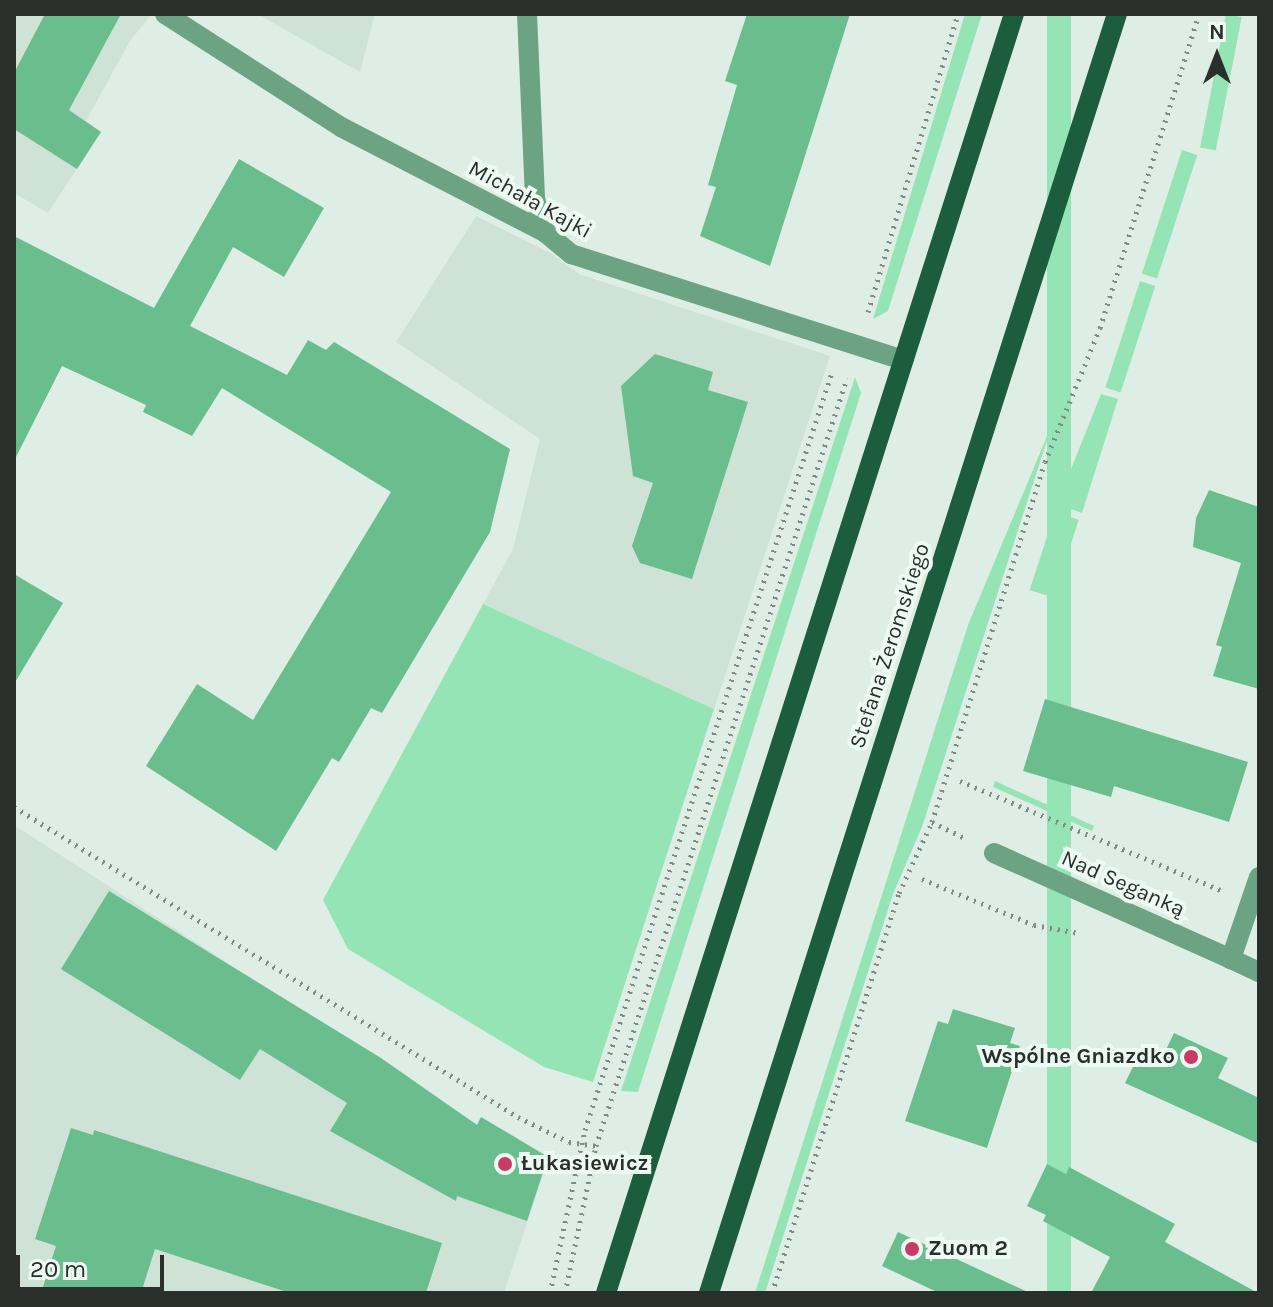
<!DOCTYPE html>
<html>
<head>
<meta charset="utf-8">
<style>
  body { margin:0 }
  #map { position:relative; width:1273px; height:1307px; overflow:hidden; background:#dfeee4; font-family:Karla,sans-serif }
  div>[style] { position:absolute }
  .built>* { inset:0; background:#cee3d5 }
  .green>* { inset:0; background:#95e4b5; transform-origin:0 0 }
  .building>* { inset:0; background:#6abe8e }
  .path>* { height:5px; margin-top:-2.5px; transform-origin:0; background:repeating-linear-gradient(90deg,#818b84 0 2px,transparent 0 8px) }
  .minor>* { height:20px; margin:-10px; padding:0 10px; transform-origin:10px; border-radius:10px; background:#6ca382 }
  .major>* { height:20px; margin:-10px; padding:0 10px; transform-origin:10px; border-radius:10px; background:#1b5d3c }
  .dots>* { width:22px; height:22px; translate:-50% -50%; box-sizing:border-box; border:4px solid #edfbf2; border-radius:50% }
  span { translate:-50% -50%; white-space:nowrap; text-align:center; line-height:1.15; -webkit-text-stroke:8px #edfbf2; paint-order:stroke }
  .street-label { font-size:22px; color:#2a2f2c }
  .poi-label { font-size:22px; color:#2a2f2c; font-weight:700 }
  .right { translate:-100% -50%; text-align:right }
  .left { translate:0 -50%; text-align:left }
  .frame { position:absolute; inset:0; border:16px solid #2a2f2c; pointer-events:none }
  .north { position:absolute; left:1177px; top:16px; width:80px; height:80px; -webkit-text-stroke:6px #edfbf2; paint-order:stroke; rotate:0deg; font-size:22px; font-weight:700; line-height:32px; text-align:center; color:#2a2f2c }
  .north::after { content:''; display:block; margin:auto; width:28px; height:36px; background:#2a2f2c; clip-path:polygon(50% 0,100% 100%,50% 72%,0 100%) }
  .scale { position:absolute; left:16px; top:1255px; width:148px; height:36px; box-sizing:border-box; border:4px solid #2a2f2c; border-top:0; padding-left:10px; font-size:24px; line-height:28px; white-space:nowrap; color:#2a2f2c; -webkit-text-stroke:6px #edfbf2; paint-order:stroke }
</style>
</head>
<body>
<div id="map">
  <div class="built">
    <i style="clip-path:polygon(14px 14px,152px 14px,130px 41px,86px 121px,101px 132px,48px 213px,14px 193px)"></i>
    <i style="clip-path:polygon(257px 14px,375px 14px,360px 72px)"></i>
    <i style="clip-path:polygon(476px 216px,552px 254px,579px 274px,830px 356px,714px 709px,483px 604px,513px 549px,540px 439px,396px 342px)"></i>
    <i style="clip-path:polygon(14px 825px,477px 1124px,481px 1117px,549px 1157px,504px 1293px,14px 1293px)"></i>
  </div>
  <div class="green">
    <i style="clip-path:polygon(965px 14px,982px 14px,888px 311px,873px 319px)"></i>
    <i style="left:1047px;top:14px;width:24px;height:1343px"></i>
    <i style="left:1226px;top:14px;width:16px;height:136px;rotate:11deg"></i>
    <i style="left:1182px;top:150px;width:16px;height:130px;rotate:18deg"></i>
    <i style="left:1140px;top:281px;width:16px;height:112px;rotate:18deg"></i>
    <i style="clip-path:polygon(855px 377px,861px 393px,638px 1092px,621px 1091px)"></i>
    <i style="clip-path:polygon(1101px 394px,1118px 399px,1082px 513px,1057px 504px)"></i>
    <i style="clip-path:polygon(1053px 422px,922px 827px,893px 894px,765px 1293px,755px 1293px,968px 625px)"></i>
    <i style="left:1055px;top:512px;width:25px;height:82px;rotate:18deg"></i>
    <i style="clip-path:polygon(483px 604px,714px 709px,593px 1082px,544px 1067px,348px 949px,323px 900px)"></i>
    <i style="clip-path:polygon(995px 781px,1094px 826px,1092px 831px,993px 787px)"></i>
  </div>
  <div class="building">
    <i style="clip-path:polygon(45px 14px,121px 14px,69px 110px,101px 132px,77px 169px,14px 129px,14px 73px)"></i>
    <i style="clip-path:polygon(747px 14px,850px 14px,770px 266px,700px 236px,716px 187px,708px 185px,737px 85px,725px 81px)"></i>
    <i style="clip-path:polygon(239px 159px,324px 208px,284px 277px,233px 247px,190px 326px,287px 375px,308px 340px,326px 350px,334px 342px,510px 449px,490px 532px,382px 713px,371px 708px,339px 762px,332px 758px,276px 851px,146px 766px,197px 684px,253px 720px,391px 492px,222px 388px,192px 436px,143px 412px,146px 405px,62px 366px,14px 461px,14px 236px,154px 308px)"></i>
    <i style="clip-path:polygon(655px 354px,713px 372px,708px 390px,748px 402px,692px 579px,640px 563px,632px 546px,653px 483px,633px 476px,621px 386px)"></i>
    <i style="clip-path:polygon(1209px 490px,1259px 507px,1259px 689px,1213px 676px,1222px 647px,1216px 645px,1241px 563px,1193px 547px,1196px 518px)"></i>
    <i style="clip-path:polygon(14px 574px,63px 603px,14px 684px)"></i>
    <i style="clip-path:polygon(1045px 699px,1248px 762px,1229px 822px,1114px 786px,1111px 797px,1023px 771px)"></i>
    <i style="clip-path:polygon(109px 891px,381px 1058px,477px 1125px,481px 1117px,548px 1157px,527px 1221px,457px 1196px,456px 1201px,330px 1131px,347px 1103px,260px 1049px,240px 1080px,61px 969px)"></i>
    <i style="clip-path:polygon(953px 1009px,1015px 1028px,1010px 1043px,1020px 1046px,987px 1148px,905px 1121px,938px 1021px,948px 1024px)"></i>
    <i style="clip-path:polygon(1174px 1033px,1228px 1058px,1218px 1078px,1259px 1098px,1259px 1144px,1125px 1083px,1143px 1046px,1163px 1056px)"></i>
    <i style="clip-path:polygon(71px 1128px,93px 1135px,94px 1130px,442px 1243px,426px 1293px,290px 1293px,155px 1249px,141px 1293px,41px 1293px,56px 1246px,35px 1239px)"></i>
    <i style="clip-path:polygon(1047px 1164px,1066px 1174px,1069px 1167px,1175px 1224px,1165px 1242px,1258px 1293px,1091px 1293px,1110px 1257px,1043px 1221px,1046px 1215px,1027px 1206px)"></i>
    <i style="clip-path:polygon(898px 1232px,1030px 1293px,939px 1293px,882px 1266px)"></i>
  </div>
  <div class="path">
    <i style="left:868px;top:312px;width:311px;rotate:-73.2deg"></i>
    <i style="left:960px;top:781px;width:282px;rotate:22.7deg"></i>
    <i style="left:14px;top:807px;width:592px;rotate:31.59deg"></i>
    <i style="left:518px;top:1117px;width:57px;rotate:26.1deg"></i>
    <i style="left:569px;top:1142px;width:27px;rotate:8deg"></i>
    <i style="left:932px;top:822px;width:37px;rotate:26deg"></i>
    <i style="left:922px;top:879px;width:121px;rotate:22.3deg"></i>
    <i style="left:1034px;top:925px;width:46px;rotate:10.1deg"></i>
    <i style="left:550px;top:1293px;width:167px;rotate:-77.9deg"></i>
    <i style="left:585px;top:1130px;width:794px;rotate:-71.95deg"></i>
    <i style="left:565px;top:1293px;width:150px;rotate:-78.1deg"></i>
    <i style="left:596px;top:1146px;width:808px;rotate:-71.9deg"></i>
    <i style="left:772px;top:1293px;width:420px;rotate:-72.4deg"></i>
    <i style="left:899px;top:893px;width:78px;rotate:-65.1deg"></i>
    <i style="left:932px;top:822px;width:377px;rotate:-72.6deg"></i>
    <i style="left:1045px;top:462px;width:145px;rotate:-67.7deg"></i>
    <i style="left:1100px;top:328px;width:329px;rotate:-72.5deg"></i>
  </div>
  <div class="minor">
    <i style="left:165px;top:14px;width:209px;rotate:32.7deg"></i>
    <i style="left:341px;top:127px;width:231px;rotate:27.3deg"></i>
    <i style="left:546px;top:233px;width:33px;rotate:40deg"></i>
    <i style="left:571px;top:254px;width:349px;rotate:17.7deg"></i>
    <i style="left:527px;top:14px;width:185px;rotate:87.5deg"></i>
    <i style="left:535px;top:199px;width:36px;rotate:72deg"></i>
    <i style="left:994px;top:853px;width:260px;rotate:24.1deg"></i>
    <i style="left:1259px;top:877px;width:87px;rotate:108.9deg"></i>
    <i style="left:1231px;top:959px;width:31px;rotate:25deg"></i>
  </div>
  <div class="major">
    <i style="left:606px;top:1293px;width:1342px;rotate:-72.31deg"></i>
    <i style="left:709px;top:1293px;width:1342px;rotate:-72.31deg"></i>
  </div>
  <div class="dots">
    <i style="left:1191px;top:1057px;background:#c93b65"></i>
    <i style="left:505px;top:1164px;background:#c93b65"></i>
    <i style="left:912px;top:1249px;background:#c93b65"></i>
  </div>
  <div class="street-label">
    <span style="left:530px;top:200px;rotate:29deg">Michała Kajki</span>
    <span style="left:890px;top:646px;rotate:-72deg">Stefana Żeromskiego</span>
    <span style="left:1123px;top:884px;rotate:24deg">Nad Seganką</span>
  </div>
  <div class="poi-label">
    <span class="right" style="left:1175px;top:1057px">Wspólne Gniazdko</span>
    <span class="left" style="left:521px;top:1164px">Łukasiewicz</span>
    <span class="left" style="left:928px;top:1249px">Zuom 2</span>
  </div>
  <div class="frame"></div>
  <div class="north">N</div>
  <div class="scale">20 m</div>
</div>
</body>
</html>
